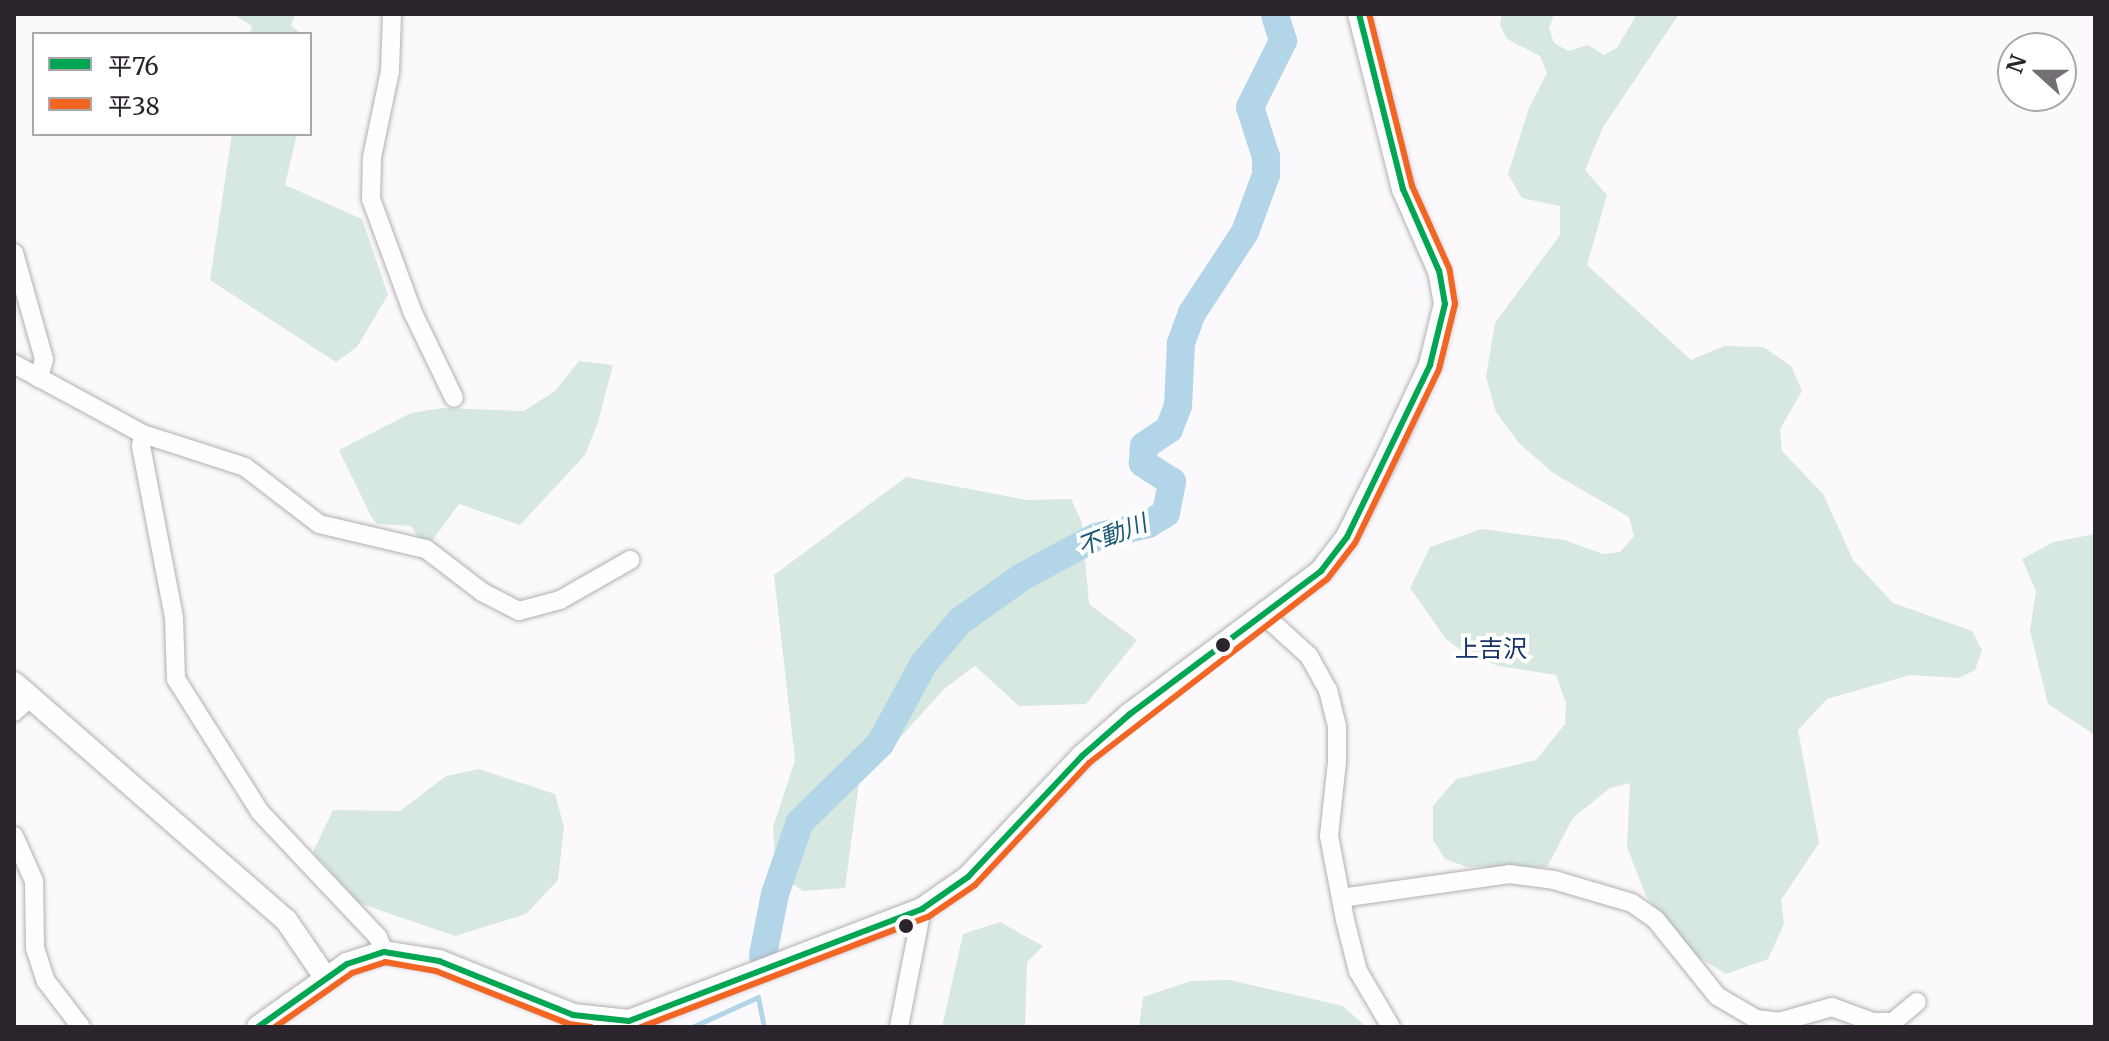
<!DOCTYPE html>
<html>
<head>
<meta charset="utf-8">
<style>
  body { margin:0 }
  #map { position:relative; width:2109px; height:1041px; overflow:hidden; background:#fbf9fc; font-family:Merriweather,"Noto Sans JP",serif }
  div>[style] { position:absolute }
  .green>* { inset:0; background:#d6e8df }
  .stream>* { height:5px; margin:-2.5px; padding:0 2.5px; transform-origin:2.5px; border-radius:2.5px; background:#b2d5e8 }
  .river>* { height:28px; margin:-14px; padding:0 14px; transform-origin:14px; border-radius:14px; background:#b2d5e8 }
  .roads { filter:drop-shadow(0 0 2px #b3afb4) drop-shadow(0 0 2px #b3afb4) }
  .minor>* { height:18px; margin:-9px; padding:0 9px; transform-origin:9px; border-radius:9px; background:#fefeff }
  .tertiary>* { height:22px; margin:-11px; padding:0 11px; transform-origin:11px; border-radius:11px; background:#fefeff }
  .bus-1>* { height:6px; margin:-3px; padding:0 3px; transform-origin:3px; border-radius:3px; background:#00a651 }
  .bus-2>* { height:6px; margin:-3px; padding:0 3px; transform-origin:3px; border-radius:3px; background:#f26522 }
  .dots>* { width:22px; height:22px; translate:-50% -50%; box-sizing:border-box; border:4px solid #fff; border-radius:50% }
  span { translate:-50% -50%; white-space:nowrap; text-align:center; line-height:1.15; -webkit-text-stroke:8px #fff; paint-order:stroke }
  .water-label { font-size:24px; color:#195973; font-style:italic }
  .neighbourhood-label { font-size:24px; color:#133166 }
  .frame { position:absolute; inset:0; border:16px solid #2b242c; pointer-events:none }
  .legend { position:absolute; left:32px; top:32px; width:280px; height:104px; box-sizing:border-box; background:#fff; border:2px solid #aaa7ab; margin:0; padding:10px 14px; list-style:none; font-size:24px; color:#2b242c }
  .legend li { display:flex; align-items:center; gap:16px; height:40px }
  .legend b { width:40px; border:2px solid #aaa7ab }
  .north { position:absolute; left:1997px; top:32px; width:80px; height:80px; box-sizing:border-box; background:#fff; border:2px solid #aaa7ab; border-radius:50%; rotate:291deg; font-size:22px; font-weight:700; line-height:32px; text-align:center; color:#2b242c }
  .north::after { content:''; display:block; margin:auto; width:28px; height:36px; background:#746f75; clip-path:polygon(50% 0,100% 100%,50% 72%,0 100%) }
</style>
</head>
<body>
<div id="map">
  <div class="green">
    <i style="clip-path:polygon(233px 14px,295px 14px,291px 26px,302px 34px,250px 34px,252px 26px)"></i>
    <i style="clip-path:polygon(1502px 14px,1554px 14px,1549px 28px,1554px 43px,1568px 51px,1588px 45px,1604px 55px,1617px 48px,1637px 14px,1679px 14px,1603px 127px,1585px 170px,1607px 195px,1587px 265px,1691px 360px,1724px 346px,1763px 347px,1791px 366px,1802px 391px,1780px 429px,1782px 451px,1823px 494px,1853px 560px,1893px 603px,1972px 631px,1982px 650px,1975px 670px,1959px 678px,1910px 675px,1827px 699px,1798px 730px,1819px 843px,1781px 900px,1784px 924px,1768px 959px,1726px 974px,1695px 955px,1646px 896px,1627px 847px,1630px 783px,1610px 788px,1573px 818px,1547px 867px,1467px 867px,1445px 859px,1433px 840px,1433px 806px,1456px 779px,1536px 760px,1565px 724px,1566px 703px,1556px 675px,1499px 666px,1468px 655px,1446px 639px,1410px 588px,1430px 547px,1482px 529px,1564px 540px,1603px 554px,1620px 552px,1634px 536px,1629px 517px,1553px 473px,1519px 443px,1496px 412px,1486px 377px,1495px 323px,1560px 235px,1560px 206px,1522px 198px,1508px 174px,1529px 108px,1547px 73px,1540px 56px,1507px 39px,1500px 25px)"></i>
    <i style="clip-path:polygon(232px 134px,297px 134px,285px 185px,362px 219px,388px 295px,357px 347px,336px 362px,210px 280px)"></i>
    <i style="clip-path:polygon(579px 361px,613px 365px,598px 422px,585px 455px,520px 525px,459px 504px,426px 549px,411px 526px,377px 524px,372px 518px,339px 450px,411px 413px,443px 408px,524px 411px,555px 391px)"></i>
    <i style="clip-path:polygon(906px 477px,1027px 500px,1071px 499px,1082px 523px,1089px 604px,1137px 640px,1086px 704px,1019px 706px,975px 666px,945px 688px,859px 783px,845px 888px,803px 891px,776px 872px,773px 828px,795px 760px,774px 575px)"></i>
    <i style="clip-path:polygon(2095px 534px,2095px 735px,2048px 704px,2030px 631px,2036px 591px,2022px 559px,2054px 542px)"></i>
    <i style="clip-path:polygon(479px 769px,555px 794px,564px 827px,558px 880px,526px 914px,455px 936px,359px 903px,313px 852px,333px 810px,400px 811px,446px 776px)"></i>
    <i style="clip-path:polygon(1000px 922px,1043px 946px,1027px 962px,1025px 1027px,942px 1027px,963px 934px)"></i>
    <i style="clip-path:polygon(1229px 980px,1343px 1006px,1366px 1027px,1139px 1027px,1143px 997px,1191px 981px)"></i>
  </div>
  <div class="stream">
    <i style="left:692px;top:1027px;width:72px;rotate:-24.4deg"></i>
    <i style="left:758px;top:997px;width:31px;rotate:79deg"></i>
  </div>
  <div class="river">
    <i style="left:763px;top:955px;width:62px;rotate:-78.9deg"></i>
    <i style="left:775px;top:894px;width:76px;rotate:-70.9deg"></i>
    <i style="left:800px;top:822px;width:112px;rotate:-44.3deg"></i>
    <i style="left:880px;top:744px;width:92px;rotate:-61.5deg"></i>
    <i style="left:924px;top:663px;width:55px;rotate:-49.4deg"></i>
    <i style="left:960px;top:621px;width:76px;rotate:-35.4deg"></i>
    <i style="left:1022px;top:577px;width:84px;rotate:-28.4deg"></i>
    <i style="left:1096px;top:537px;width:54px;rotate:-14deg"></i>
    <i style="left:1148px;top:524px;width:21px;rotate:-31deg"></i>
    <i style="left:1166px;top:513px;width:32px;rotate:-79deg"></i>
    <i style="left:1172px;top:482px;width:35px;rotate:-147deg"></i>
    <i style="left:1143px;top:463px;width:17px;rotate:-87deg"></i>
    <i style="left:1144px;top:446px;width:30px;rotate:-34deg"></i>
    <i style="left:1169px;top:429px;width:25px;rotate:-69deg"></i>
    <i style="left:1178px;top:406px;width:63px;rotate:-87.3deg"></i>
    <i style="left:1181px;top:343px;width:32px;rotate:-70deg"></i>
    <i style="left:1192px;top:313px;width:97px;rotate:-56.8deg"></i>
    <i style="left:1245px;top:232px;width:61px;rotate:-69.8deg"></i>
    <i style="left:1266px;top:175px;width:18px;rotate:-90deg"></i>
    <i style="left:1266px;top:157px;width:52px;rotate:-107.7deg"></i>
    <i style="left:1250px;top:107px;width:74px;rotate:-63.4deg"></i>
    <i style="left:1283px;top:41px;width:28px;rotate:-107deg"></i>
  </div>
  <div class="roads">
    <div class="minor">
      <i style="left:392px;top:14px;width:57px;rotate:92deg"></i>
      <i style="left:390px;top:71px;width:88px;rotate:101.8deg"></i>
      <i style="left:372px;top:157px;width:42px;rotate:91.4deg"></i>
      <i style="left:371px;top:199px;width:121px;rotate:69.8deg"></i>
      <i style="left:413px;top:313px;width:94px;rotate:64.2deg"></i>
      <i style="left:14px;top:253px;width:110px;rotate:74.2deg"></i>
      <i style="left:44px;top:359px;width:20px;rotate:105deg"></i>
      <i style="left:14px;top:364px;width:147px;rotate:28.5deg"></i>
      <i style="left:143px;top:434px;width:107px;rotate:17.9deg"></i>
      <i style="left:245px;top:467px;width:93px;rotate:37.6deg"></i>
      <i style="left:319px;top:524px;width:110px;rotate:13.2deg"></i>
      <i style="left:426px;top:549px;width:71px;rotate:37.5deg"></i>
      <i style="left:482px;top:592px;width:42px;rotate:27.2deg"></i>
      <i style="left:519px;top:611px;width:42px;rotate:-15deg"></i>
      <i style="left:560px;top:600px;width:81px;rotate:-29.7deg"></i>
      <i style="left:143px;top:434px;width:12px;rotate:99deg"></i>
      <i style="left:141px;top:446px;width:175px;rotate:79.1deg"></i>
      <i style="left:174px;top:618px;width:61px;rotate:88.1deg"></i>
      <i style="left:176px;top:679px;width:157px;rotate:57.7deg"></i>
      <i style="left:260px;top:812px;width:172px;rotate:46.7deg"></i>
      <i style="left:378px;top:937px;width:16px;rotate:68deg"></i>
      <i style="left:1265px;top:616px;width:59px;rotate:42.3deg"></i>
      <i style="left:1309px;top:656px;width:39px;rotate:61deg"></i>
      <i style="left:1328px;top:690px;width:37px;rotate:76deg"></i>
      <i style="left:1337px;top:726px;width:36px;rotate:90deg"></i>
      <i style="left:1337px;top:762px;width:74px;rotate:96.2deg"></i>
      <i style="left:1329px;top:836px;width:86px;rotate:79.2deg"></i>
      <i style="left:1345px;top:920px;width:53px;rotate:75.7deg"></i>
      <i style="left:1358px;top:971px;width:65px;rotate:59.5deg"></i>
      <i style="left:14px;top:712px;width:24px;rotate:-42deg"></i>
      <i style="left:14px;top:836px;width:49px;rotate:66deg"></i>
      <i style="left:34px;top:881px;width:67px;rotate:89.1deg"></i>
      <i style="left:35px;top:948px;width:35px;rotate:72deg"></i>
      <i style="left:46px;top:981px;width:58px;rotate:52.7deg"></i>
      <i style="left:1341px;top:898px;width:170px;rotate:-8.1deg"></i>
      <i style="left:1509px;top:874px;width:45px;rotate:7.6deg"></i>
      <i style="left:1554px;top:880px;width:81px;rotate:16.4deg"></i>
      <i style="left:1632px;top:903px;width:29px;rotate:35deg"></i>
      <i style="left:1656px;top:920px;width:97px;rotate:51.2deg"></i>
      <i style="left:1717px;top:996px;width:45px;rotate:30.5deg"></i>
      <i style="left:1756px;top:1019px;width:23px;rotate:7deg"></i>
      <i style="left:1779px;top:1022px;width:55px;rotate:-15.8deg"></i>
      <i style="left:1832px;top:1007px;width:44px;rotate:20.1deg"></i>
      <i style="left:1873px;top:1022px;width:20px"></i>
      <i style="left:1893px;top:1022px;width:31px;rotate:-40deg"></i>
      <i style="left:899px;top:1027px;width:120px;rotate:-79deg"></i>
    </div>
    <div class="tertiary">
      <i style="left:14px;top:683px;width:361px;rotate:41.1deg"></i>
      <i style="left:286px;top:920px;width:69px;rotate:55.6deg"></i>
      <i style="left:258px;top:1027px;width:109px;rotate:-35.3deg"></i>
      <i style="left:347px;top:964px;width:39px;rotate:-18deg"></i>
      <i style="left:384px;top:952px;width:56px;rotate:9.3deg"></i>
      <i style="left:439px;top:961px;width:144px;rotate:21.9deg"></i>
      <i style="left:573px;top:1015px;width:56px;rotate:6.1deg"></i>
      <i style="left:629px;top:1021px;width:314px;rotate:-20.9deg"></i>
      <i style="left:922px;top:909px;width:56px;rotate:-34.8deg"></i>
      <i style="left:968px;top:877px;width:166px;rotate:-46.7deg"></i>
      <i style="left:1082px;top:756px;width:64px;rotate:-41.2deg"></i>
      <i style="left:1130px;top:714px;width:239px;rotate:-36.8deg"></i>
      <i style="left:1321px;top:571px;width:43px;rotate:-52.6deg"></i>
      <i style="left:1347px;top:537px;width:89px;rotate:-63.4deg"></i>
      <i style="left:1387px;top:457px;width:102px;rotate:-64.9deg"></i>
      <i style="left:1430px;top:365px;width:63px;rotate:-76.2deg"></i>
      <i style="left:1445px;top:304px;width:34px;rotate:-100deg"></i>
      <i style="left:1439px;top:271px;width:90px;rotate:-113.7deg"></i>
      <i style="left:1403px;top:189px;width:180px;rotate:-104.1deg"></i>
    </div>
  </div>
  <div class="bus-1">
    <i style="left:258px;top:1027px;width:109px;rotate:-35.3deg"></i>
    <i style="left:347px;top:964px;width:39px;rotate:-18deg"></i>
    <i style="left:384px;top:952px;width:56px;rotate:9.3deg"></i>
    <i style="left:439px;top:961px;width:144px;rotate:21.9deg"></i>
    <i style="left:573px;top:1015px;width:56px;rotate:6.1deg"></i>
    <i style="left:629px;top:1021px;width:314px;rotate:-20.9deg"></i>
    <i style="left:922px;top:909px;width:56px;rotate:-34.8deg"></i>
    <i style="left:968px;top:877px;width:166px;rotate:-46.7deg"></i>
    <i style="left:1082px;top:756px;width:64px;rotate:-41.2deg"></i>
    <i style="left:1130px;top:714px;width:239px;rotate:-36.8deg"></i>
    <i style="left:1321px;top:571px;width:43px;rotate:-52.6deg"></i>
    <i style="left:1347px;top:537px;width:191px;rotate:-64.2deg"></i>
    <i style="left:1430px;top:365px;width:63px;rotate:-76.2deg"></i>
    <i style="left:1445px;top:304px;width:34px;rotate:-100deg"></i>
    <i style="left:1439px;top:271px;width:90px;rotate:-113.7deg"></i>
    <i style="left:1403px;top:189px;width:180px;rotate:-104.1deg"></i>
  </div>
  <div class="bus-2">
    <i style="left:275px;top:1027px;width:94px;rotate:-35deg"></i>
    <i style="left:352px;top:973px;width:35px;rotate:-18deg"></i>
    <i style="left:385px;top:962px;width:52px;rotate:10deg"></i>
    <i style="left:436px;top:971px;width:143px;rotate:21.7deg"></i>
    <i style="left:569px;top:1024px;width:22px;rotate:8deg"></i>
    <i style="left:641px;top:1027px;width:307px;rotate:-21deg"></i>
    <i style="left:928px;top:917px;width:57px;rotate:-34.2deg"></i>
    <i style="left:975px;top:885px;width:167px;rotate:-46.9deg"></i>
    <i style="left:1089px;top:763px;width:302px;rotate:-37.7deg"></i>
    <i style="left:1328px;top:578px;width:44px;rotate:-52.4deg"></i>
    <i style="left:1355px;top:543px;width:193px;rotate:-64.2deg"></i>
    <i style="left:1439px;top:369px;width:67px;rotate:-76.2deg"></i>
    <i style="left:1455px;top:304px;width:36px;rotate:-99deg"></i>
    <i style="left:1449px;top:268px;width:90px;rotate:-114.3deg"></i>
    <i style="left:1412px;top:186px;width:177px;rotate:-104deg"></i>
  </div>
  <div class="dots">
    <i style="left:1223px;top:645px;background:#2b242c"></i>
    <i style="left:906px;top:926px;background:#2b242c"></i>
  </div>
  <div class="water-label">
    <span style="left:1112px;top:535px;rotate:-21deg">不動川</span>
  </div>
  <div class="neighbourhood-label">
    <span style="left:1491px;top:649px">上吉沢</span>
  </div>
  <div class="frame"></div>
  <ul class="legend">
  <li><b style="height:10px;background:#00a651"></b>平76</li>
  <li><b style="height:10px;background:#f26522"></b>平38</li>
  </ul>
  <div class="north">N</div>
</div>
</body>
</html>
